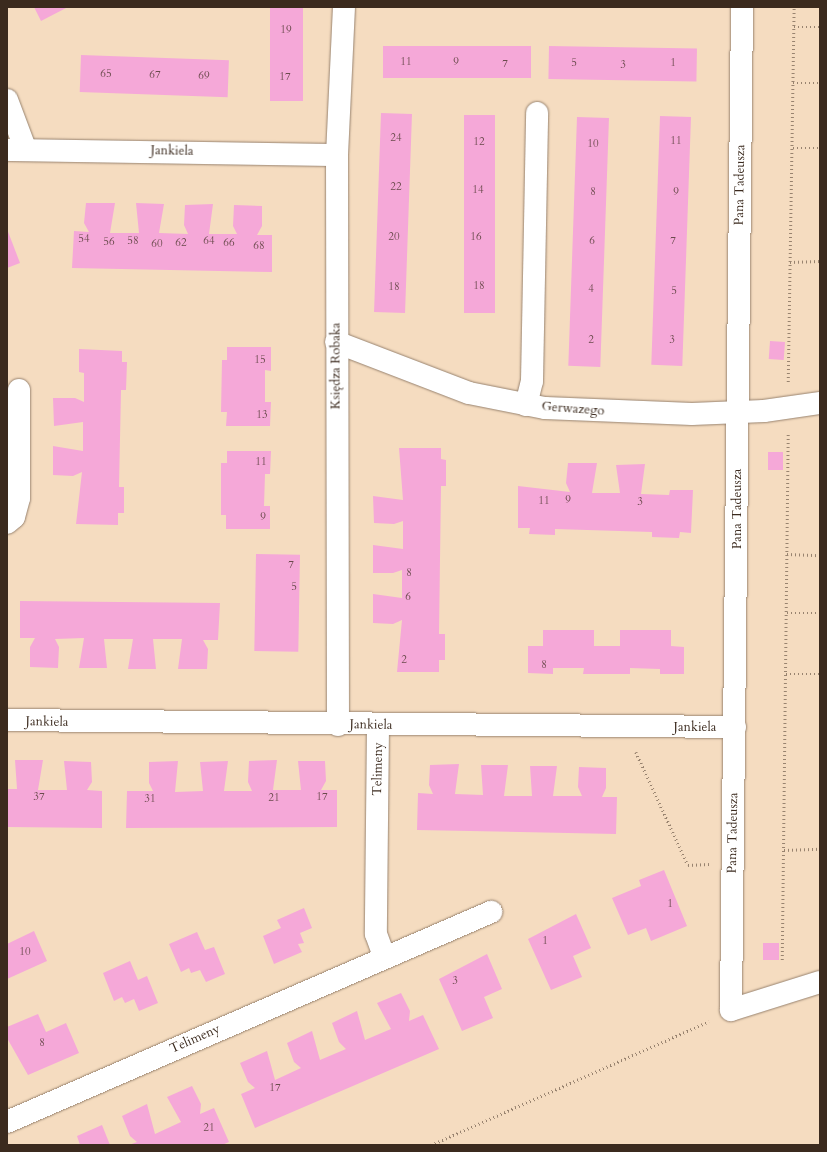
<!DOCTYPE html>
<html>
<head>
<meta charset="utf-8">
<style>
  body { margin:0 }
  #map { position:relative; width:827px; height:1152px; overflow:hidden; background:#f5dcc0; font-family:Cardo,serif }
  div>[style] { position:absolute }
  .building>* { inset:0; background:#f5a8d8; transform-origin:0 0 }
  .path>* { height:2.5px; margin-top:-1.25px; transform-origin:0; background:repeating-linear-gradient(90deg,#98836f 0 1px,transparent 0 4px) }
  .roads { filter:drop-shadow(0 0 1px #98836f) drop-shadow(0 0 1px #98836f) }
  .minor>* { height:22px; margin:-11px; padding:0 11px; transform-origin:11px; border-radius:11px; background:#fff }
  span { translate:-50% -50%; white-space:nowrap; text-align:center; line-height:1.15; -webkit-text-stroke:3px #fff; paint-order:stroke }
  .number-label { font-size:11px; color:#6a4a4c }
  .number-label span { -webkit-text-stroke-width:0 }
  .street-label { font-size:13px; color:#3b2a1e }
  .frame { position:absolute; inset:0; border:8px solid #3b2a1e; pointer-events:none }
</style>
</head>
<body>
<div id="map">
  <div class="building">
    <i style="clip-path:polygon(34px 7px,68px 7px,41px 21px)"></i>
    <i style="left:270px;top:7px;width:33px;height:94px"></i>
    <i style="left:383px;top:46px;width:148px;height:32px"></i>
    <i style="left:549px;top:46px;width:148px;height:33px;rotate:1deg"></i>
    <i style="left:81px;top:55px;width:148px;height:37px;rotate:2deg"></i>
    <i style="left:381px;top:113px;width:31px;height:199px;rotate:2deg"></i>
    <i style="left:464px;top:115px;width:31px;height:198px"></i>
    <i style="left:660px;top:116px;width:31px;height:249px;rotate:2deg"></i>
    <i style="left:577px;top:117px;width:32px;height:249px;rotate:2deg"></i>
    <i style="clip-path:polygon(86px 203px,115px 203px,110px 233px,139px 233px,136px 203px,164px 204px,159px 233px,188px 234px,184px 225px,185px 205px,213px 204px,209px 234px,237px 234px,233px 226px,234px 205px,262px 206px,262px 226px,257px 235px,272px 235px,272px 272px,72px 268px,74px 231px,89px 232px,84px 223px)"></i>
    <i style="clip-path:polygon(7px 229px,20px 263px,7px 268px)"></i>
    <i style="left:770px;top:341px;width:15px;height:18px;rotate:4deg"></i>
    <i style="clip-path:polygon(227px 347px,271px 347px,271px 371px,265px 370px,265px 402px,271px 402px,270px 426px,226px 426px,227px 412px,221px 412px,222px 360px,227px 360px)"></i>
    <i style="clip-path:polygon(79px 349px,122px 351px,122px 362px,127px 362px,126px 390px,121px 390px,119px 487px,124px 487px,124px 513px,118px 513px,118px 525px,76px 524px,82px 472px,73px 476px,53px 475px,53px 446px,83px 451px,83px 422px,54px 426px,53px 398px,75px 398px,84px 402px,84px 373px,79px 372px)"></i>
    <i style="clip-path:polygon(399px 448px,441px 448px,441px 459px,446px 460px,446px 486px,441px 486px,439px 634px,445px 634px,445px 660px,439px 660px,439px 672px,397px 672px,402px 620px,393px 624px,373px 623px,373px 594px,402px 598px,402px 570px,393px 573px,373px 573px,373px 545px,403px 549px,403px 521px,394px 524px,374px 523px,373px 496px,403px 500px)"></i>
    <i style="clip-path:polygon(227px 451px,271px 451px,270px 474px,265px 474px,264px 506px,270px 506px,270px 529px,226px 529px,226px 515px,221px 515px,221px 463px,227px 463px)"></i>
    <i style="left:768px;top:452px;width:15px;height:18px"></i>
    <i style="clip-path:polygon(568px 463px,597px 463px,592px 493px,620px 493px,616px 465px,645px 464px,641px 494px,669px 495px,670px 490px,693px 490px,691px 533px,680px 532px,679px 538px,652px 537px,652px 532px,555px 529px,555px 535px,529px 534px,530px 528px,518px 528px,518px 486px,570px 492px,566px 483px)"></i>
    <i style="left:256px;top:554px;width:44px;height:97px;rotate:1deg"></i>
    <i style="clip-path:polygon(20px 601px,220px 603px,218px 640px,203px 640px,208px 649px,207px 669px,178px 669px,182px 639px,153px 639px,156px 669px,128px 669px,133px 639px,104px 639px,107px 668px,79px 668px,84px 638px,55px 639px,59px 647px,58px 668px,30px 667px,30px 647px,35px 638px,20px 638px)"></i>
    <i style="clip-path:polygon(543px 630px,594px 630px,594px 646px,620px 646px,620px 630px,671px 630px,671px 646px,684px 647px,684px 674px,660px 674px,660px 669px,630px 668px,630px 674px,583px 674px,584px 668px,553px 668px,553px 674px,528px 673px,528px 646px,543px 646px)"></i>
    <i style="clip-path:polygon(15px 760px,43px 760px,38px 790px,67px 790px,64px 761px,91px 762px,92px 782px,87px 790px,102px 791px,102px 828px,7px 827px,7px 789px,17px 789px)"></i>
    <i style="clip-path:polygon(277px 760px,273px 790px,301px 790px,298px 761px,325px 761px,326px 781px,321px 790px,337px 790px,337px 827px,126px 828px,127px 791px,153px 791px,149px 783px,149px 762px,178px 761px,175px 792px,203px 791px,200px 762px,228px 761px,224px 791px,252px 791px,248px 782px,249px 761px)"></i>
    <i style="clip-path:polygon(459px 764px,455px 794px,483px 795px,481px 765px,508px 765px,504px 796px,532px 796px,530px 766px,557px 766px,553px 796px,582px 796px,578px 787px,579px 767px,606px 768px,606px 788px,602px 797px,617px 797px,616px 834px,417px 830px,418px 793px,433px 794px,429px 785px,430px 765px)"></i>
    <i style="clip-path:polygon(664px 870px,687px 926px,651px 941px,646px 928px,628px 935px,612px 898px,641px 886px,639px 880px)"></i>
    <i style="clip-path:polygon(304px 908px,312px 928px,300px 933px,304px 943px,298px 944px,302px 952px,274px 964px,263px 936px,281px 928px,277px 920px)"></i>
    <i style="clip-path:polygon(576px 914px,591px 948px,573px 956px,582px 977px,551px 990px,528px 939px)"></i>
    <i style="clip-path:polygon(34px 931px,47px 961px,7px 979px,7px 944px)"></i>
    <i style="clip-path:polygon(197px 932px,205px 950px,214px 947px,225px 974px,206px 982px,200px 970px,191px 973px,189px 968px,181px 972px,169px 944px)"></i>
    <i style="left:763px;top:943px;width:16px;height:17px"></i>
    <i style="clip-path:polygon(487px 954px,502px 989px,484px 997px,493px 1018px,462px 1031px,439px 979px)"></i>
    <i style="clip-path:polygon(130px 961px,138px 980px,147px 976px,158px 1003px,139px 1011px,134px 999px,125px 1003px,122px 997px,114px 1001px,103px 973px)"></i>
    <i style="clip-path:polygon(401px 993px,410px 1011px,409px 1021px,423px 1015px,439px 1049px,255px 1128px,241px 1094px,255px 1088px,248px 1082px,240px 1063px,267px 1051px,275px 1080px,301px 1068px,294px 1062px,287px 1043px,312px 1031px,320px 1060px,346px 1049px,339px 1042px,332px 1023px,357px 1011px,365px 1040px,391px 1029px,377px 1003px)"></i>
    <i style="clip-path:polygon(38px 1014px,46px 1032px,66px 1023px,79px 1053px,28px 1075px,7px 1038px,7px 1027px)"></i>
    <i style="clip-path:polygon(192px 1086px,201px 1104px,200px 1114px,214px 1108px,229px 1142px,222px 1145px,129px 1145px,137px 1142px,130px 1136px,122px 1116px,147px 1104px,155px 1134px,181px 1122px,167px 1097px)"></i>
    <i style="clip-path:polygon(102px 1125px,110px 1145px,80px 1145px,77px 1136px)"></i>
  </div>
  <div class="path">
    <i style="left:794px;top:27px;width:26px"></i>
    <i style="left:793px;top:83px;width:27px"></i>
    <i style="left:793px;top:148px;width:27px"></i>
    <i style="left:790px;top:262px;width:30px;rotate:-2deg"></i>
    <i style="left:788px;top:382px;width:375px;rotate:-89.1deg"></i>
    <i style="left:787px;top:554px;width:33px;rotate:2deg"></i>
    <i style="left:787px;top:613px;width:33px"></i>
    <i style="left:786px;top:674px;width:34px"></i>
    <i style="left:636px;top:752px;width:124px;rotate:65.3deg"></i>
    <i style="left:688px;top:865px;width:21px;rotate:-3deg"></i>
    <i style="left:784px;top:850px;width:36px;rotate:-2deg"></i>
    <i style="left:782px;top:960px;width:527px;rotate:-89.35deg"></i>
    <i style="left:431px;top:1145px;width:304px;rotate:-24deg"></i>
  </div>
  <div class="roads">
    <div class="minor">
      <i style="left:742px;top:7px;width:1003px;rotate:90.63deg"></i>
      <i style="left:731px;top:1010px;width:93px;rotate:-17.5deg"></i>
      <i style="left:7px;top:100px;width:51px;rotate:69.4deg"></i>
      <i style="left:7px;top:150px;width:330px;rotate:0.9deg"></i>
      <i style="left:336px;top:342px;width:142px;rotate:21deg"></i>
      <i style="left:469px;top:393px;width:77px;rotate:11.2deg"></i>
      <i style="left:545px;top:408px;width:147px;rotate:2.3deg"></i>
      <i style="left:692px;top:414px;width:72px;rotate:-2.4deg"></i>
      <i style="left:764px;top:411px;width:57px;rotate:-8.1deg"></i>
      <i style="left:526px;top:405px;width:25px;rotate:-76deg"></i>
      <i style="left:532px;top:381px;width:268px;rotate:-88.9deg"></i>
      <i style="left:7px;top:523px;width:9px;rotate:-41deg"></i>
      <i style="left:14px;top:517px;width:20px;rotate:-75deg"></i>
      <i style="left:19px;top:498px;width:108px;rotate:-90deg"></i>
      <i style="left:7px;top:720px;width:728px;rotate:0.55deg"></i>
      <i style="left:338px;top:725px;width:570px;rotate:-90.1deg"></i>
      <i style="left:337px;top:155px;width:148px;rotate:-87.3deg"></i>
      <i style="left:378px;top:726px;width:208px;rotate:90.6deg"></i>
      <i style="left:376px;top:934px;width:23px;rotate:70deg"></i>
      <i style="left:7px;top:1122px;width:528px;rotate:-23.46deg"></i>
    </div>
  </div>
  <div class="number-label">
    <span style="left:286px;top:30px">19</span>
    <span style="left:406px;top:62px">11</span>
    <span style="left:456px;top:62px">9</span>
    <span style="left:574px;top:63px">5</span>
    <span style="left:673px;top:63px">1</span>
    <span style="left:505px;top:64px">7</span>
    <span style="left:623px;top:65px">3</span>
    <span style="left:106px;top:74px">65</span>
    <span style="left:155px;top:75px">67</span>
    <span style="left:204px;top:76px">69</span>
    <span style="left:285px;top:77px">17</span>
    <span style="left:396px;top:138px">24</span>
    <span style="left:676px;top:141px">11</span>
    <span style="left:479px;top:142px">12</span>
    <span style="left:593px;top:144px">10</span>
    <span style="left:396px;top:187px">22</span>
    <span style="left:478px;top:190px">14</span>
    <span style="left:593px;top:192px">8</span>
    <span style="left:676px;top:192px">9</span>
    <span style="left:394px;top:237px">20</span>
    <span style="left:476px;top:237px">16</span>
    <span style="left:84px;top:239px">54</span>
    <span style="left:133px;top:241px">58</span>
    <span style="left:209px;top:241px">64</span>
    <span style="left:592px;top:241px">6</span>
    <span style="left:673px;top:241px">7</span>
    <span style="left:109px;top:242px">56</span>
    <span style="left:181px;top:243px">62</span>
    <span style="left:229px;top:243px">66</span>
    <span style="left:157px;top:244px">60</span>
    <span style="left:259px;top:246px">68</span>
    <span style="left:479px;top:286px">18</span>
    <span style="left:394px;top:287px">18</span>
    <span style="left:591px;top:289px">4</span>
    <span style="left:674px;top:291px">5</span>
    <span style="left:591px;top:340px">2</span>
    <span style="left:672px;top:340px">3</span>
    <span style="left:260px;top:360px">15</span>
    <span style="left:262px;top:415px">13</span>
    <span style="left:261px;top:462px">11</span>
    <span style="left:568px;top:500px">9</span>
    <span style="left:544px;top:501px">11</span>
    <span style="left:640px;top:502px">3</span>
    <span style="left:263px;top:517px">9</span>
    <span style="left:291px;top:565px">7</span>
    <span style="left:409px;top:573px">8</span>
    <span style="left:294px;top:587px">5</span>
    <span style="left:408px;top:597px">6</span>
    <span style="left:404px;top:660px">2</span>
    <span style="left:544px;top:665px">8</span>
    <span style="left:39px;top:797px">37</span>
    <span style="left:322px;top:797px">17</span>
    <span style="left:274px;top:798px">21</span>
    <span style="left:150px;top:799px">31</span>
    <span style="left:670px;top:904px">1</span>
    <span style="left:545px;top:941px">1</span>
    <span style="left:25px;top:952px">10</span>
    <span style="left:455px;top:981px">3</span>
    <span style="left:42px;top:1043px">8</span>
    <span style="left:275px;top:1088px">17</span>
    <span style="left:209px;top:1128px">21</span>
  </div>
  <div class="street-label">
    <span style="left:172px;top:151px;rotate:1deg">Jankiela</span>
    <span style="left:740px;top:185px;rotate:-89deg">Pana Tadeusza</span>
    <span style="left:336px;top:366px;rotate:-90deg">Księdza Robaka</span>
    <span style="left:573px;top:409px;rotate:4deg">Gerwazego</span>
    <span style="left:737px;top:509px;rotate:-90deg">Pana Tadeusza</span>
    <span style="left:47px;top:722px;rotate:1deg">Jankiela</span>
    <span style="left:371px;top:725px;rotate:1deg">Jankiela</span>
    <span style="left:695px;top:727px">Jankiela</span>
    <span style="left:378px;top:769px;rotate:-89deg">Telimeny</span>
    <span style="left:733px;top:833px;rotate:-89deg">Pana Tadeusza</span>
    <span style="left:195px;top:1039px;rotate:-24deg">Telimeny</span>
  </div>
  <div class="frame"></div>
</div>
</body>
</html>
